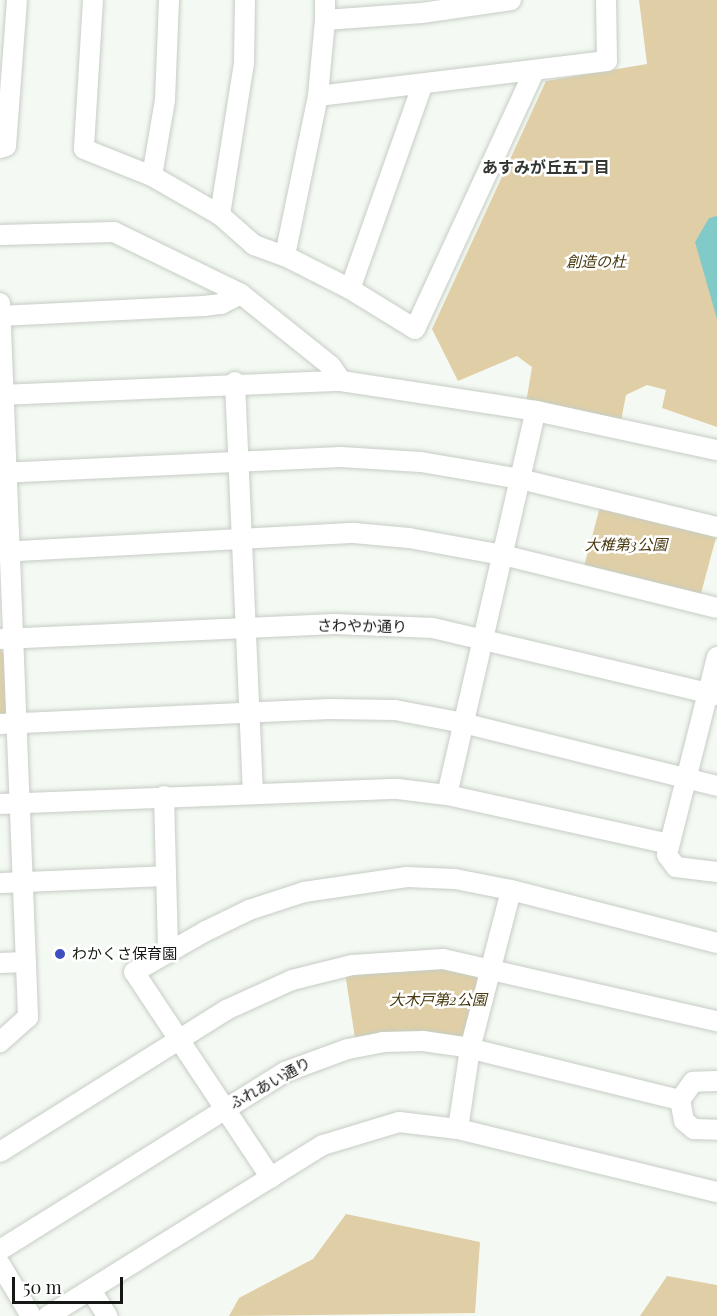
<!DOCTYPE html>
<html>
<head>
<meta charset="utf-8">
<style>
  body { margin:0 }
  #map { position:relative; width:717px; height:1316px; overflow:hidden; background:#f4faf3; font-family:"Playfair Display","Noto Sans JP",serif }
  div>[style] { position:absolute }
  .green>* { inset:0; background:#e0cfa6; transform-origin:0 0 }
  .water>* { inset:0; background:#82cac7 }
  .roads { filter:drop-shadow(0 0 2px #c6cdc5) drop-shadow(0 0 2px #c6cdc5) }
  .minor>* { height:20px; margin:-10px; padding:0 10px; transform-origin:10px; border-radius:10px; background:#fff }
  .dots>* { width:16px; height:16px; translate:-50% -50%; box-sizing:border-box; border:3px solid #fff; border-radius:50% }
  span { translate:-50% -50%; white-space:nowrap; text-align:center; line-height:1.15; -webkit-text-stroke:5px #fff; paint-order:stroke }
  .park-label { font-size:15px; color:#48390f; font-style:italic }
  .street-label { font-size:15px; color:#151714 }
  .poi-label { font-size:15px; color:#151714 }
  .left { translate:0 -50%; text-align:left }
  .neighbourhood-label { font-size:16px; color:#333732; font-weight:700 }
  .scale { position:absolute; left:12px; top:1277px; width:111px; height:27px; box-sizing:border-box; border:3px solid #151714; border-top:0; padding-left:8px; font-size:18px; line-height:21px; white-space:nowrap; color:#151714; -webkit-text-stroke:4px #fff; paint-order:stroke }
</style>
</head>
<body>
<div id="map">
  <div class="green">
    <i style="clip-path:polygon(639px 0,717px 0,717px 427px,662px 408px,666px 390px,647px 385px,626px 395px,620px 426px,526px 403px,532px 367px,517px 356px,458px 381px,432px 329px,546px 81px,647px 64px)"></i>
    <i style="left:601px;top:503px;width:120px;height:69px;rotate:15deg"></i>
    <i style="clip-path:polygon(0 649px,8px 659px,10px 710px,6px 716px,0 717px)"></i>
    <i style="clip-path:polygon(412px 964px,480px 973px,465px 1041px,355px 1038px,345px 973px)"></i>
    <i style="clip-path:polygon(346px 1214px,480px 1242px,475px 1313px,229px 1316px,239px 1298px,313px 1259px)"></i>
    <i style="clip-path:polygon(667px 1276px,717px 1285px,717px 1316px,640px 1316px)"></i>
  </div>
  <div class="water">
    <i style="clip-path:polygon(717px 216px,717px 319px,695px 242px,709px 218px)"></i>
  </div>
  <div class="roads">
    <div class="minor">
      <i style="left:93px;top:0;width:149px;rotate:93.5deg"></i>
      <i style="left:84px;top:149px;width:73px;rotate:21.7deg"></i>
      <i style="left:169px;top:0;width:100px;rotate:92.3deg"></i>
      <i style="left:165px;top:100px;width:77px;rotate:99.7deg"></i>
      <i style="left:152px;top:176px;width:78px;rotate:29.8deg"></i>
      <i style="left:245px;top:0;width:63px;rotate:90.9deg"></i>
      <i style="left:244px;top:63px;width:154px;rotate:99deg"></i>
      <i style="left:220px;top:215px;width:45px;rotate:41.4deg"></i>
      <i style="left:254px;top:245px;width:33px;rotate:20deg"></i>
      <i style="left:325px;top:0;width:20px;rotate:90deg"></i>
      <i style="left:325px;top:20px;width:97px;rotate:-4.1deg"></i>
      <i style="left:422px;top:13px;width:90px;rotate:-8.3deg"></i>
      <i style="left:325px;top:20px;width:76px;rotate:95.3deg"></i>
      <i style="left:318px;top:96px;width:291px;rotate:-6.9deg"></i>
      <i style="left:607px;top:61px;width:61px;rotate:-90.9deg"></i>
      <i style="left:422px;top:86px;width:215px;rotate:109.5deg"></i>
      <i style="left:350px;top:289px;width:76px;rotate:31.6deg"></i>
      <i style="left:415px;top:329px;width:284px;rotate:-65.2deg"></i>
      <i style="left:318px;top:96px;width:163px;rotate:101.7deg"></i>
      <i style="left:285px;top:256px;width:73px;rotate:26.9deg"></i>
      <i style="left:0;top:148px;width:6px;rotate:-18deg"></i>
      <i style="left:6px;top:146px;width:146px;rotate:-85.7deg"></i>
      <i style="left:0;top:235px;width:114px;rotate:-1.5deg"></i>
      <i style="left:114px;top:232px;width:141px;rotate:26deg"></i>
      <i style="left:241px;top:294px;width:115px;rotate:38.7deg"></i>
      <i style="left:331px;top:366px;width:18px;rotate:56deg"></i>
      <i style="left:0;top:303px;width:715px;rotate:87.75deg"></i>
      <i style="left:28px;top:1017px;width:38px;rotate:138deg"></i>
      <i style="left:0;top:316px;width:204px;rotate:-2.8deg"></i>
      <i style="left:204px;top:306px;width:17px;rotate:-7deg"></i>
      <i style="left:221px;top:304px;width:22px;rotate:-27deg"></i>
      <i style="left:235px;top:382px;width:410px;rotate:87.5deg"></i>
      <i style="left:0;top:395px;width:341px;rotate:-2.4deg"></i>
      <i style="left:341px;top:381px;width:197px;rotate:8.7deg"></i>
      <i style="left:536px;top:411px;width:185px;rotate:12.2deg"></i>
      <i style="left:0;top:473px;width:341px;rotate:-2.7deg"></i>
      <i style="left:341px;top:457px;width:80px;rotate:3.6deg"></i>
      <i style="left:421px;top:462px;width:100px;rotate:9.7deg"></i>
      <i style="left:520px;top:479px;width:203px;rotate:13.7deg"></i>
      <i style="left:0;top:552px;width:355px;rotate:-3.1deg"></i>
      <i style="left:354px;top:533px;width:55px;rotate:5.2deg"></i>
      <i style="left:409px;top:538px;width:96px;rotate:10.3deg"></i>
      <i style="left:503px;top:555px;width:220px;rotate:13.9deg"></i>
      <i style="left:2px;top:639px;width:333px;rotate:-2.6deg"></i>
      <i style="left:335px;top:624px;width:98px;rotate:2.3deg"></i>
      <i style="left:433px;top:628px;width:292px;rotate:13.3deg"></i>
      <i style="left:717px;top:657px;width:204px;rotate:104.2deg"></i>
      <i style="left:667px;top:855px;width:15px;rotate:53deg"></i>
      <i style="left:676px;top:867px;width:41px;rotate:7deg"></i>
      <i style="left:0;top:724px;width:329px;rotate:-2.6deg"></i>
      <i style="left:329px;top:709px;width:66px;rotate:0.9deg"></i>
      <i style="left:395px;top:710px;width:69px;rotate:10.8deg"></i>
      <i style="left:463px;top:723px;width:262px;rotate:13.9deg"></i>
      <i style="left:447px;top:795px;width:394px;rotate:-77deg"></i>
      <i style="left:164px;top:796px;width:157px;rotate:88.5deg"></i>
      <i style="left:0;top:804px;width:398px;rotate:-2.2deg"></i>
      <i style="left:398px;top:789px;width:49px;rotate:7deg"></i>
      <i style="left:447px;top:795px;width:227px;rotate:12.4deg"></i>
      <i style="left:0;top:883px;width:166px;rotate:-2.4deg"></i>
      <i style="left:0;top:963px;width:26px;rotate:-2deg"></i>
      <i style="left:717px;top:1081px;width:24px;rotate:178deg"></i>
      <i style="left:693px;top:1082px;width:22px;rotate:126deg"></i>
      <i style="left:680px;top:1100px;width:21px;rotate:79deg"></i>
      <i style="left:684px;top:1121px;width:13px;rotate:39deg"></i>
      <i style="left:694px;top:1129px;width:23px;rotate:2deg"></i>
      <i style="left:458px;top:1129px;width:81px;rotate:-81.5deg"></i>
      <i style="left:470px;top:1049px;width:164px;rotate:-75.5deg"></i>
      <i style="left:0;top:1152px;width:267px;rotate:-32.1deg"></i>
      <i style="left:226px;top:1010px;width:72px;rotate:-24.4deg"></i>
      <i style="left:292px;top:980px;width:62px;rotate:-14deg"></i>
      <i style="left:352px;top:965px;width:91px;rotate:-3.8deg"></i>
      <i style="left:443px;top:959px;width:281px;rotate:12.8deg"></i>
      <i style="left:271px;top:1178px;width:247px;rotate:-123.6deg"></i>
      <i style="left:134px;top:972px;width:83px;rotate:-29.7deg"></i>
      <i style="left:206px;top:931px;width:48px;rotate:-26deg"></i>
      <i style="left:249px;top:910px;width:58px;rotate:-18.1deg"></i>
      <i style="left:304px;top:892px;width:104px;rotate:-8.3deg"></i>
      <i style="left:407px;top:877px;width:48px;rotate:2.4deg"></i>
      <i style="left:455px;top:879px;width:57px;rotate:11.1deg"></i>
      <i style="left:511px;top:890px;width:213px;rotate:14.4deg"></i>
      <i style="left:0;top:1250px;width:336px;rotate:-32deg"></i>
      <i style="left:285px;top:1072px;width:67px;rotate:-20.1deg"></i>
      <i style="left:348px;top:1049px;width:36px;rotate:-11deg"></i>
      <i style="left:383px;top:1042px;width:40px;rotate:-1.4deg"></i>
      <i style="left:423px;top:1041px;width:41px;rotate:8.3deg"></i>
      <i style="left:464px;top:1047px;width:222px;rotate:13.8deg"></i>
      <i style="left:0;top:1264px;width:61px;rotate:59.2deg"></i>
      <i style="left:91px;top:1290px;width:31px;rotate:58deg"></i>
      <i style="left:48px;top:1316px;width:324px;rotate:-31.9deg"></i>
      <i style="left:323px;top:1145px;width:79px;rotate:-16.8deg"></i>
      <i style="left:399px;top:1122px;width:59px;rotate:6.8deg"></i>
      <i style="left:458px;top:1129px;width:267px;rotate:13.7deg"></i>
    </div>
  </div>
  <div class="dots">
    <i style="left:60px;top:954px;background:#3f4fc2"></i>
  </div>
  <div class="park-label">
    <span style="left:596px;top:262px">創造の杜</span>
    <span style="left:626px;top:545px">大椎第3公園</span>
    <span style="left:438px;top:1000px">大木戸第2公園</span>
  </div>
  <div class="street-label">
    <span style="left:362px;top:626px;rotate:1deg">さわやか通り</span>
    <span style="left:270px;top:1083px;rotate:-29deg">ふれあい通り</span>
  </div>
  <div class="poi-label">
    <span class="left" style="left:72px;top:954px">わかくさ保育園</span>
  </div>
  <div class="neighbourhood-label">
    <span style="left:546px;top:167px">あすみが丘五丁目</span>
  </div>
  <div class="scale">50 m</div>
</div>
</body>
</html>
